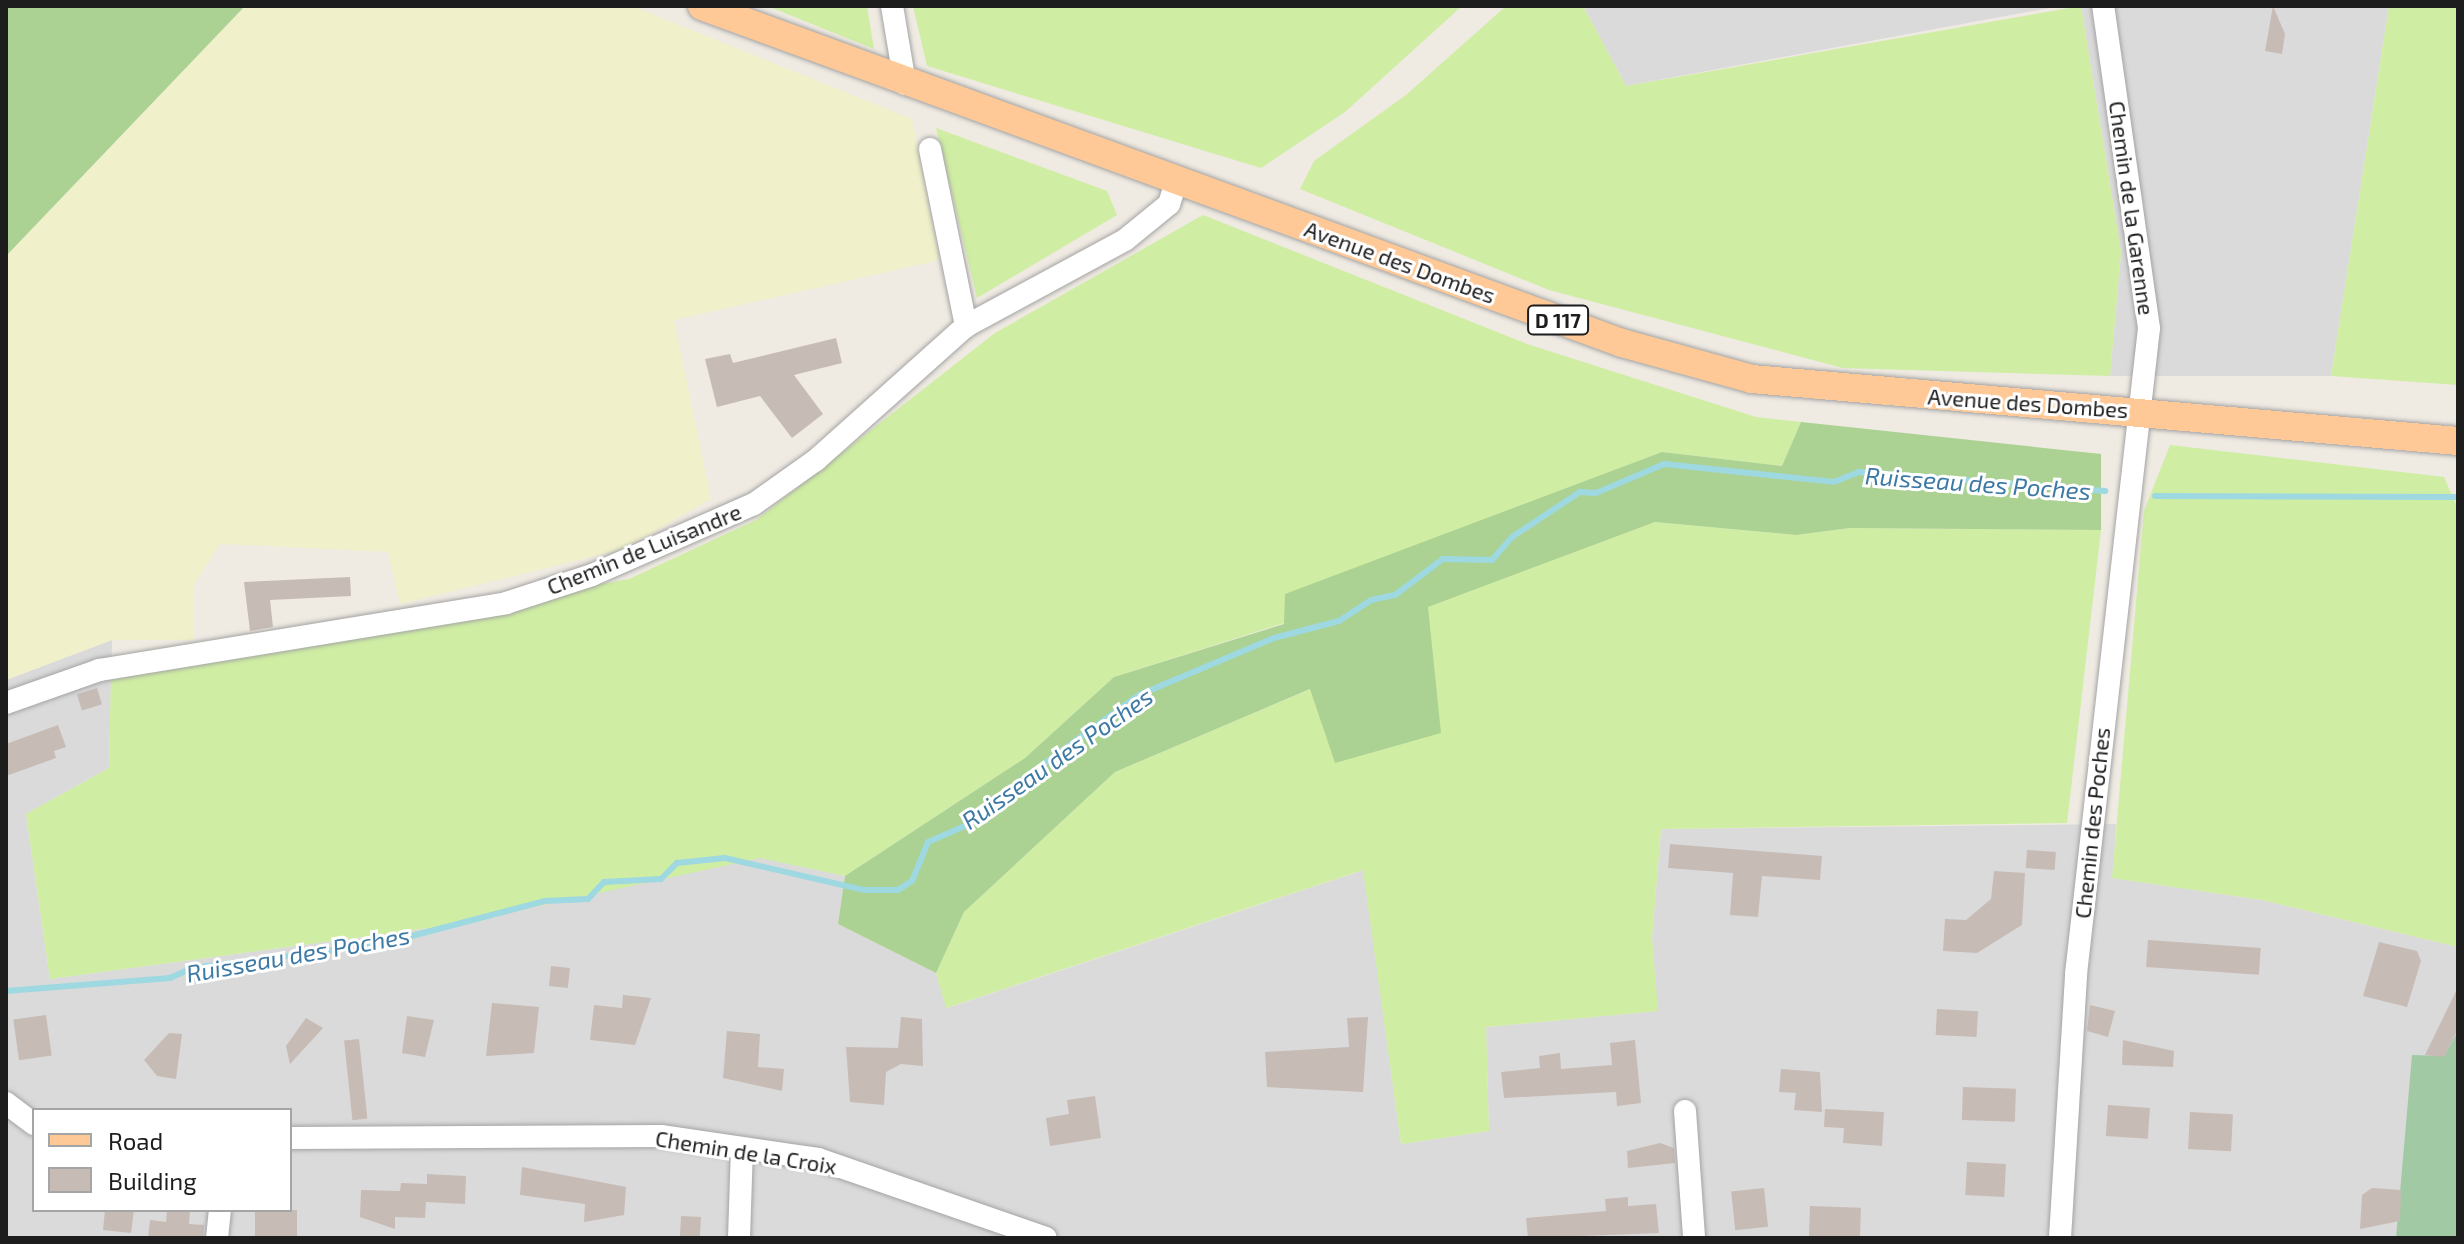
<!DOCTYPE html>
<html>
<head>
<meta charset="utf-8">
<style>
  body { margin:0 }
  #map { position:relative; width:2464px; height:1244px; overflow:hidden; background:#efeae2; font-family:"Exo 2",sans-serif }
  div>[style] { position:absolute }
  .residential>* { inset:0; background:#dbdada }
  .farmland>* { inset:0; background:#f0f0cb }
  .grass>* { inset:0; background:#cfeea3 }
  .forest>* { inset:0; background:#abd293 }
  .cemetery>* { inset:0; background:#a1caa4 }
  .stream>* { height:6px; margin:-3px; padding:0 3px; transform-origin:3px; border-radius:3px; background:#9ed8e1 }
  .building>* { inset:0; background:#c7bbb5; transform-origin:0 0 }
  .roads { filter:drop-shadow(0 0 2px #a4a4a4) drop-shadow(0 0 2px #a4a4a4) }
  .minor>* { height:22px; margin:-11px; padding:0 11px; transform-origin:11px; border-radius:11px; background:#fff }
  .major>* { height:28px; margin:-14px; padding:0 14px; transform-origin:14px; border-radius:14px; background:#ffc997 }
  span { translate:-50% -50%; white-space:nowrap; text-align:center; line-height:1.15; -webkit-text-stroke:6px #fff; paint-order:stroke }
  .shield-label span { padding:2px 6px; background:#fff; border:2px solid; border-radius:6px; -webkit-text-stroke-width:0 }
  .shield-label { font-size:20px; color:#1d1d1d; font-weight:700 }
  .street-label { font-size:22px; color:#1d1d1d }
  .water-label { font-size:24px; color:#3d79a5; font-style:italic }
  .frame { position:absolute; inset:0; border:8px solid #1d1d1d; pointer-events:none }
  .legend { position:absolute; left:32px; top:1108px; width:260px; height:104px; box-sizing:border-box; background:#fff; border:2px solid #a5a5a5; margin:0; padding:10px 14px; list-style:none; font-size:24px; color:#1d1d1d }
  .legend li { display:flex; align-items:center; gap:16px; height:40px }
  .legend b { width:40px; border:2px solid #a5a5a5 }
</style>
</head>
<body>
<div id="map">
  <div class="residential">
    <i style="clip-path:polygon(1583px 6px,2060px 6px,1626px 86px)"></i>
    <i style="clip-path:polygon(2081px 6px,2389px 6px,2331px 376px,2110px 376px,2121px 252px)"></i>
    <i style="clip-path:polygon(evenodd,112px 640px,109px 768px,26px 814px,50px 979px,451px 925px,760px 857px,845px 876px,838px 924px,936px 973px,947px 1008px,1364px 870px,1401px 1144px,1489px 1131px,1486px 1027px,1657px 1011px,1652px 937px,1661px 829px,2116px 824px,2113px 878px,2262px 900px,2458px 947px,2458px 1238px,6px 1238px,6px 680px,112px 640px,34px 1110px,290px 1110px,290px 1210px,34px 1210px,34px 1110px)"></i>
  </div>
  <div class="farmland">
    <i style="clip-path:polygon(245px 6px,632px 6px,912px 119px,940px 260px,674px 320px,711px 499px,624px 549px,400px 604px,388px 552px,220px 544px,194px 585px,194px 640px,112px 640px,6px 680px,6px 256px)"></i>
  </div>
  <div class="grass">
    <i style="clip-path:polygon(767px 6px,867px 6px,874px 49px)"></i>
    <i style="clip-path:polygon(913px 6px,1462px 6px,1345px 112px,1261px 168px,927px 66px)"></i>
    <i style="clip-path:polygon(1506px 6px,1583px 6px,1626px 86px,2081px 6px,2121px 252px,2110px 376px,1843px 368px,1549px 290px,1300px 189px,1314px 161px,1406px 95px)"></i>
    <i style="clip-path:polygon(2389px 6px,2458px 6px,2458px 385px,2331px 376px)"></i>
    <i style="clip-path:polygon(936px 128px,1107px 191px,1117px 215px,977px 298px)"></i>
    <i style="clip-path:polygon(1203px 215px,1527px 344px,1756px 417px,1801px 422px,1782px 466px,1662px 452px,1489px 519px,1284px 623px,1114px 677px,1025px 758px,845px 876px,760px 858px,451px 925px,50px 979px,26px 814px,109px 768px,111px 672px,629px 579px,756px 520px,995px 333px)"></i>
    <i style="clip-path:polygon(2170px 445px,2444px 477px,2458px 509px,2458px 947px,2262px 900px,2112px 878px,2144px 511px)"></i>
    <i style="clip-path:polygon(1655px 522px,1796px 535px,1850px 528px,2101px 530px,2067px 823px,1661px 829px,1652px 937px,1658px 1011px,1486px 1027px,1489px 1131px,1401px 1144px,1363px 870px,946px 1008px,936px 973px,964px 912px,1115px 772px,1311px 689px,1440px 733px,1427px 607px)"></i>
  </div>
  <div class="forest">
    <i style="clip-path:polygon(6px 6px,245px 6px,6px 256px)"></i>
    <i style="clip-path:polygon(1801px 422px,2101px 454px,2101px 530px,1850px 528px,1796px 535px,1655px 522px,1428px 607px,1441px 733px,1335px 763px,1310px 689px,1115px 772px,964px 912px,936px 973px,838px 924px,845px 876px,1025px 758px,1114px 677px,1284px 624px,1285px 594px,1662px 452px,1782px 466px)"></i>
  </div>
  <div class="cemetery">
    <i style="clip-path:polygon(2458px 1031px,2458px 1238px,2396px 1238px,2412px 1055px,2444px 1056px)"></i>
  </div>
  <div class="stream">
    <i style="left:2155px;top:496px;width:303px;rotate:0.2deg"></i>
    <i style="left:6px;top:991px;width:165px;rotate:-4.5deg"></i>
    <i style="left:170px;top:978px;width:24px;rotate:-24deg"></i>
    <i style="left:192px;top:968px;width:191px;rotate:-7.2deg"></i>
    <i style="left:381px;top:944px;width:170px;rotate:-14.7deg"></i>
    <i style="left:545px;top:901px;width:43px;rotate:-2.7deg"></i>
    <i style="left:588px;top:899px;width:23px;rotate:-47deg"></i>
    <i style="left:604px;top:882px;width:57px;rotate:-3deg"></i>
    <i style="left:661px;top:879px;width:23px;rotate:-45deg"></i>
    <i style="left:677px;top:863px;width:48px;rotate:-5.9deg"></i>
    <i style="left:725px;top:858px;width:143px;rotate:13deg"></i>
    <i style="left:864px;top:890px;width:34px"></i>
    <i style="left:898px;top:890px;width:17px;rotate:-33deg"></i>
    <i style="left:912px;top:881px;width:42px;rotate:-67.7deg"></i>
    <i style="left:928px;top:842px;width:52px;rotate:-23.6deg"></i>
    <i style="left:976px;top:821px;width:37px;rotate:-46deg"></i>
    <i style="left:1002px;top:794px;width:169px;rotate:-35.9deg"></i>
    <i style="left:1139px;top:695px;width:147px;rotate:-22.9deg"></i>
    <i style="left:1274px;top:638px;width:67px;rotate:-14.7deg"></i>
    <i style="left:1339px;top:621px;width:38px;rotate:-33deg"></i>
    <i style="left:1371px;top:600px;width:25px;rotate:-12deg"></i>
    <i style="left:1395px;top:595px;width:60px;rotate:-36.9deg"></i>
    <i style="left:1443px;top:559px;width:49px;rotate:1.2deg"></i>
    <i style="left:1492px;top:560px;width:30px;rotate:-49deg"></i>
    <i style="left:1512px;top:537px;width:82px;rotate:-33.5deg"></i>
    <i style="left:1580px;top:492px;width:16px;rotate:4deg"></i>
    <i style="left:1596px;top:493px;width:74px;rotate:-23.1deg"></i>
    <i style="left:1664px;top:464px;width:171px;rotate:6deg"></i>
    <i style="left:1834px;top:482px;width:27px;rotate:-22deg"></i>
    <i style="left:1859px;top:472px;width:247px;rotate:4.4deg"></i>
  </div>
  <div class="building">
    <i style="clip-path:polygon(2273px 6px,2285px 34px,2282px 54px,2265px 51px)"></i>
    <i style="clip-path:polygon(836px 338px,842px 363px,794px 375px,823px 414px,792px 438px,760px 396px,717px 407px,705px 359px,730px 354px,733px 363px)"></i>
    <i style="clip-path:polygon(350px 577px,351px 596px,270px 600px,273px 627px,250px 631px,244px 582px)"></i>
    <i style="left:97px;top:688px;width:17px;height:21px;rotate:73deg"></i>
    <i style="clip-path:polygon(58px 725px,66px 747px,54px 751px,56px 758px,6px 776px,6px 744px)"></i>
    <i style="clip-path:polygon(1670px 844px,1822px 856px,1820px 880px,1762px 876px,1758px 917px,1730px 915px,1733px 873px,1668px 868px)"></i>
    <i style="left:2027px;top:850px;width:29px;height:18px;rotate:4deg"></i>
    <i style="clip-path:polygon(1994px 871px,2025px 873px,2022px 925px,1977px 953px,1943px 951px,1945px 919px,1966px 920px,1991px 899px)"></i>
    <i style="left:2148px;top:940px;width:113px;height:27px;rotate:4deg"></i>
    <i style="clip-path:polygon(2379px 942px,2417px 951px,2421px 961px,2407px 1007px,2363px 996px)"></i>
    <i style="left:551px;top:966px;width:19px;height:20px;rotate:6deg"></i>
    <i style="clip-path:polygon(2458px 987px,2458px 1029px,2444px 1057px,2425px 1055px)"></i>
    <i style="clip-path:polygon(623px 995px,651px 998px,635px 1045px,590px 1040px,594px 1005px,622px 1008px)"></i>
    <i style="clip-path:polygon(492px 1003px,539px 1007px,534px 1053px,486px 1056px)"></i>
    <i style="clip-path:polygon(2090px 1005px,2115px 1011px,2108px 1037px,2087px 1031px)"></i>
    <i style="left:1937px;top:1009px;width:41px;height:26px;rotate:3deg"></i>
    <i style="left:46px;top:1015px;width:41px;height:33px;rotate:82deg"></i>
    <i style="clip-path:polygon(407px 1016px,434px 1020px,425px 1057px,402px 1053px)"></i>
    <i style="clip-path:polygon(901px 1017px,922px 1019px,923px 1066px,901px 1064px,886px 1072px,884px 1105px,850px 1102px,846px 1047px,898px 1048px)"></i>
    <i style="clip-path:polygon(1368px 1017px,1363px 1092px,1267px 1087px,1265px 1052px,1349px 1047px,1347px 1018px)"></i>
    <i style="clip-path:polygon(306px 1018px,323px 1028px,290px 1064px,286px 1046px)"></i>
    <i style="clip-path:polygon(727px 1031px,760px 1034px,758px 1067px,784px 1069px,782px 1091px,723px 1078px)"></i>
    <i style="clip-path:polygon(169px 1033px,182px 1034px,176px 1079px,157px 1076px,144px 1060px)"></i>
    <i style="left:359px;top:1039px;width:80px;height:15px;rotate:84deg"></i>
    <i style="clip-path:polygon(1635px 1040px,1641px 1103px,1617px 1106px,1616px 1092px,1504px 1098px,1501px 1072px,1540px 1068px,1539px 1056px,1560px 1053px,1561px 1069px,1612px 1065px,1610px 1043px)"></i>
    <i style="clip-path:polygon(2123px 1040px,2174px 1051px,2173px 1067px,2122px 1065px)"></i>
    <i style="clip-path:polygon(1781px 1069px,1820px 1072px,1822px 1112px,1794px 1110px,1796px 1093px,1779px 1092px)"></i>
    <i style="left:1963px;top:1087px;width:53px;height:33px;rotate:2deg"></i>
    <i style="clip-path:polygon(1095px 1096px,1101px 1138px,1050px 1146px,1046px 1118px,1069px 1114px,1067px 1100px)"></i>
    <i style="left:2108px;top:1105px;width:42px;height:31px;rotate:4deg"></i>
    <i style="clip-path:polygon(1825px 1109px,1884px 1112px,1882px 1146px,1843px 1143px,1844px 1128px,1824px 1127px)"></i>
    <i style="left:2190px;top:1112px;width:43px;height:37px;rotate:3deg"></i>
    <i style="clip-path:polygon(1660px 1143px,1674px 1148px,1675px 1163px,1628px 1168px,1627px 1151px)"></i>
    <i style="left:1967px;top:1162px;width:39px;height:33px;rotate:3deg"></i>
    <i style="clip-path:polygon(522px 1167px,626px 1187px,624px 1215px,584px 1222px,585px 1204px,520px 1195px)"></i>
    <i style="clip-path:polygon(427px 1174px,466px 1176px,465px 1204px,426px 1202px,425px 1218px,395px 1217px,395px 1229px,360px 1217px,361px 1190px,400px 1191px,401px 1183px,427px 1184px)"></i>
    <i style="left:1764px;top:1188px;width:39px;height:33px;rotate:84deg"></i>
    <i style="clip-path:polygon(2372px 1188px,2401px 1190px,2400px 1221px,2360px 1229px,2362px 1195px)"></i>
    <i style="clip-path:polygon(1628px 1197px,1628px 1206px,1656px 1204px,1659px 1233px,1528px 1238px,1526px 1218px,1606px 1211px,1605px 1199px)"></i>
    <i style="left:1810px;top:1206px;width:51px;height:32px;rotate:2deg"></i>
    <i style="clip-path:polygon(105px 1210px,134px 1210px,131px 1233px,103px 1230px)"></i>
    <i style="clip-path:polygon(167px 1210px,190px 1210px,189px 1224px,204px 1225px,203px 1238px,148px 1238px,150px 1220px,166px 1222px)"></i>
    <i style="left:255px;top:1210px;width:42px;height:28px"></i>
    <i style="left:681px;top:1216px;width:20px;height:22px;rotate:3deg"></i>
  </div>
  <div class="roads">
    <div class="minor">
      <i style="left:892px;top:6px;width:79px;rotate:80.5deg"></i>
      <i style="left:930px;top:149px;width:181px;rotate:78.5deg"></i>
      <i style="left:6px;top:703px;width:99px;rotate:-19.5deg"></i>
      <i style="left:99px;top:670px;width:412px;rotate:-9.3deg"></i>
      <i style="left:506px;top:603px;width:90px;rotate:-18deg"></i>
      <i style="left:592px;top:575px;width:177px;rotate:-23.7deg"></i>
      <i style="left:754px;top:504px;width:76px;rotate:-35.4deg"></i>
      <i style="left:816px;top:460px;width:201px;rotate:-41.8deg"></i>
      <i style="left:966px;top:326px;width:181px;rotate:-28.4deg"></i>
      <i style="left:1125px;top:240px;width:57px;rotate:-39.3deg"></i>
      <i style="left:1169px;top:204px;width:26px;rotate:-72deg"></i>
      <i style="left:6px;top:1103px;width:35px;rotate:37deg"></i>
      <i style="left:1685px;top:1111px;width:127px;rotate:85.9deg"></i>
      <i style="left:290px;top:1138px;width:371px;rotate:-0.3deg"></i>
      <i style="left:661px;top:1136px;width:159px;rotate:8.3deg"></i>
      <i style="left:818px;top:1159px;width:241px;rotate:19.1deg"></i>
      <i style="left:217px;top:1238px;width:28px;rotate:-84deg"></i>
      <i style="left:739px;top:1238px;width:90px;rotate:-88.1deg"></i>
      <i style="left:2060px;top:1238px;width:264px;rotate:-86.5deg"></i>
      <i style="left:2076px;top:974px;width:650px;rotate:-83.55deg"></i>
      <i style="left:2149px;top:328px;width:325px;rotate:-98.1deg"></i>
    </div>
    <div class="major">
      <i style="left:702px;top:6px;width:980px;rotate:20.12deg"></i>
      <i style="left:1622px;top:343px;width:135px;rotate:15.5deg"></i>
      <i style="left:1752px;top:379px;width:709px;rotate:5.02deg"></i>
    </div>
  </div>
  <div class="shield-label">
    <span style="left:1558px;top:320px">D 117</span>
  </div>
  <div class="street-label">
    <span style="left:2132px;top:208px;rotate:82deg">Chemin de la Garenne</span>
    <span style="left:1400px;top:262px;rotate:20deg">Avenue des Dombes</span>
    <span style="left:2028px;top:403px;rotate:4deg">Avenue des Dombes</span>
    <span style="left:644px;top:549px;rotate:-22deg">Chemin de Luisandre</span>
    <span style="left:2092px;top:823px;rotate:-84deg">Chemin des Poches</span>
    <span style="left:746px;top:1152px;rotate:9deg">Chemin de la Croix</span>
  </div>
  <div class="water-label">
    <span style="left:1978px;top:483px;rotate:4deg">Ruisseau des Poches</span>
    <span style="left:1057px;top:758px;rotate:-35deg">Ruisseau des Poches</span>
    <span style="left:298px;top:954px;rotate:-10deg">Ruisseau des Poches</span>
  </div>
  <div class="frame"></div>
  <ul class="legend">
  <li><b style="height:10px;background:#ffc997"></b>Road</li>
  <li><b style="height:22px;background:#c7bbb5"></b>Building</li>
  </ul>
</div>
</body>
</html>
